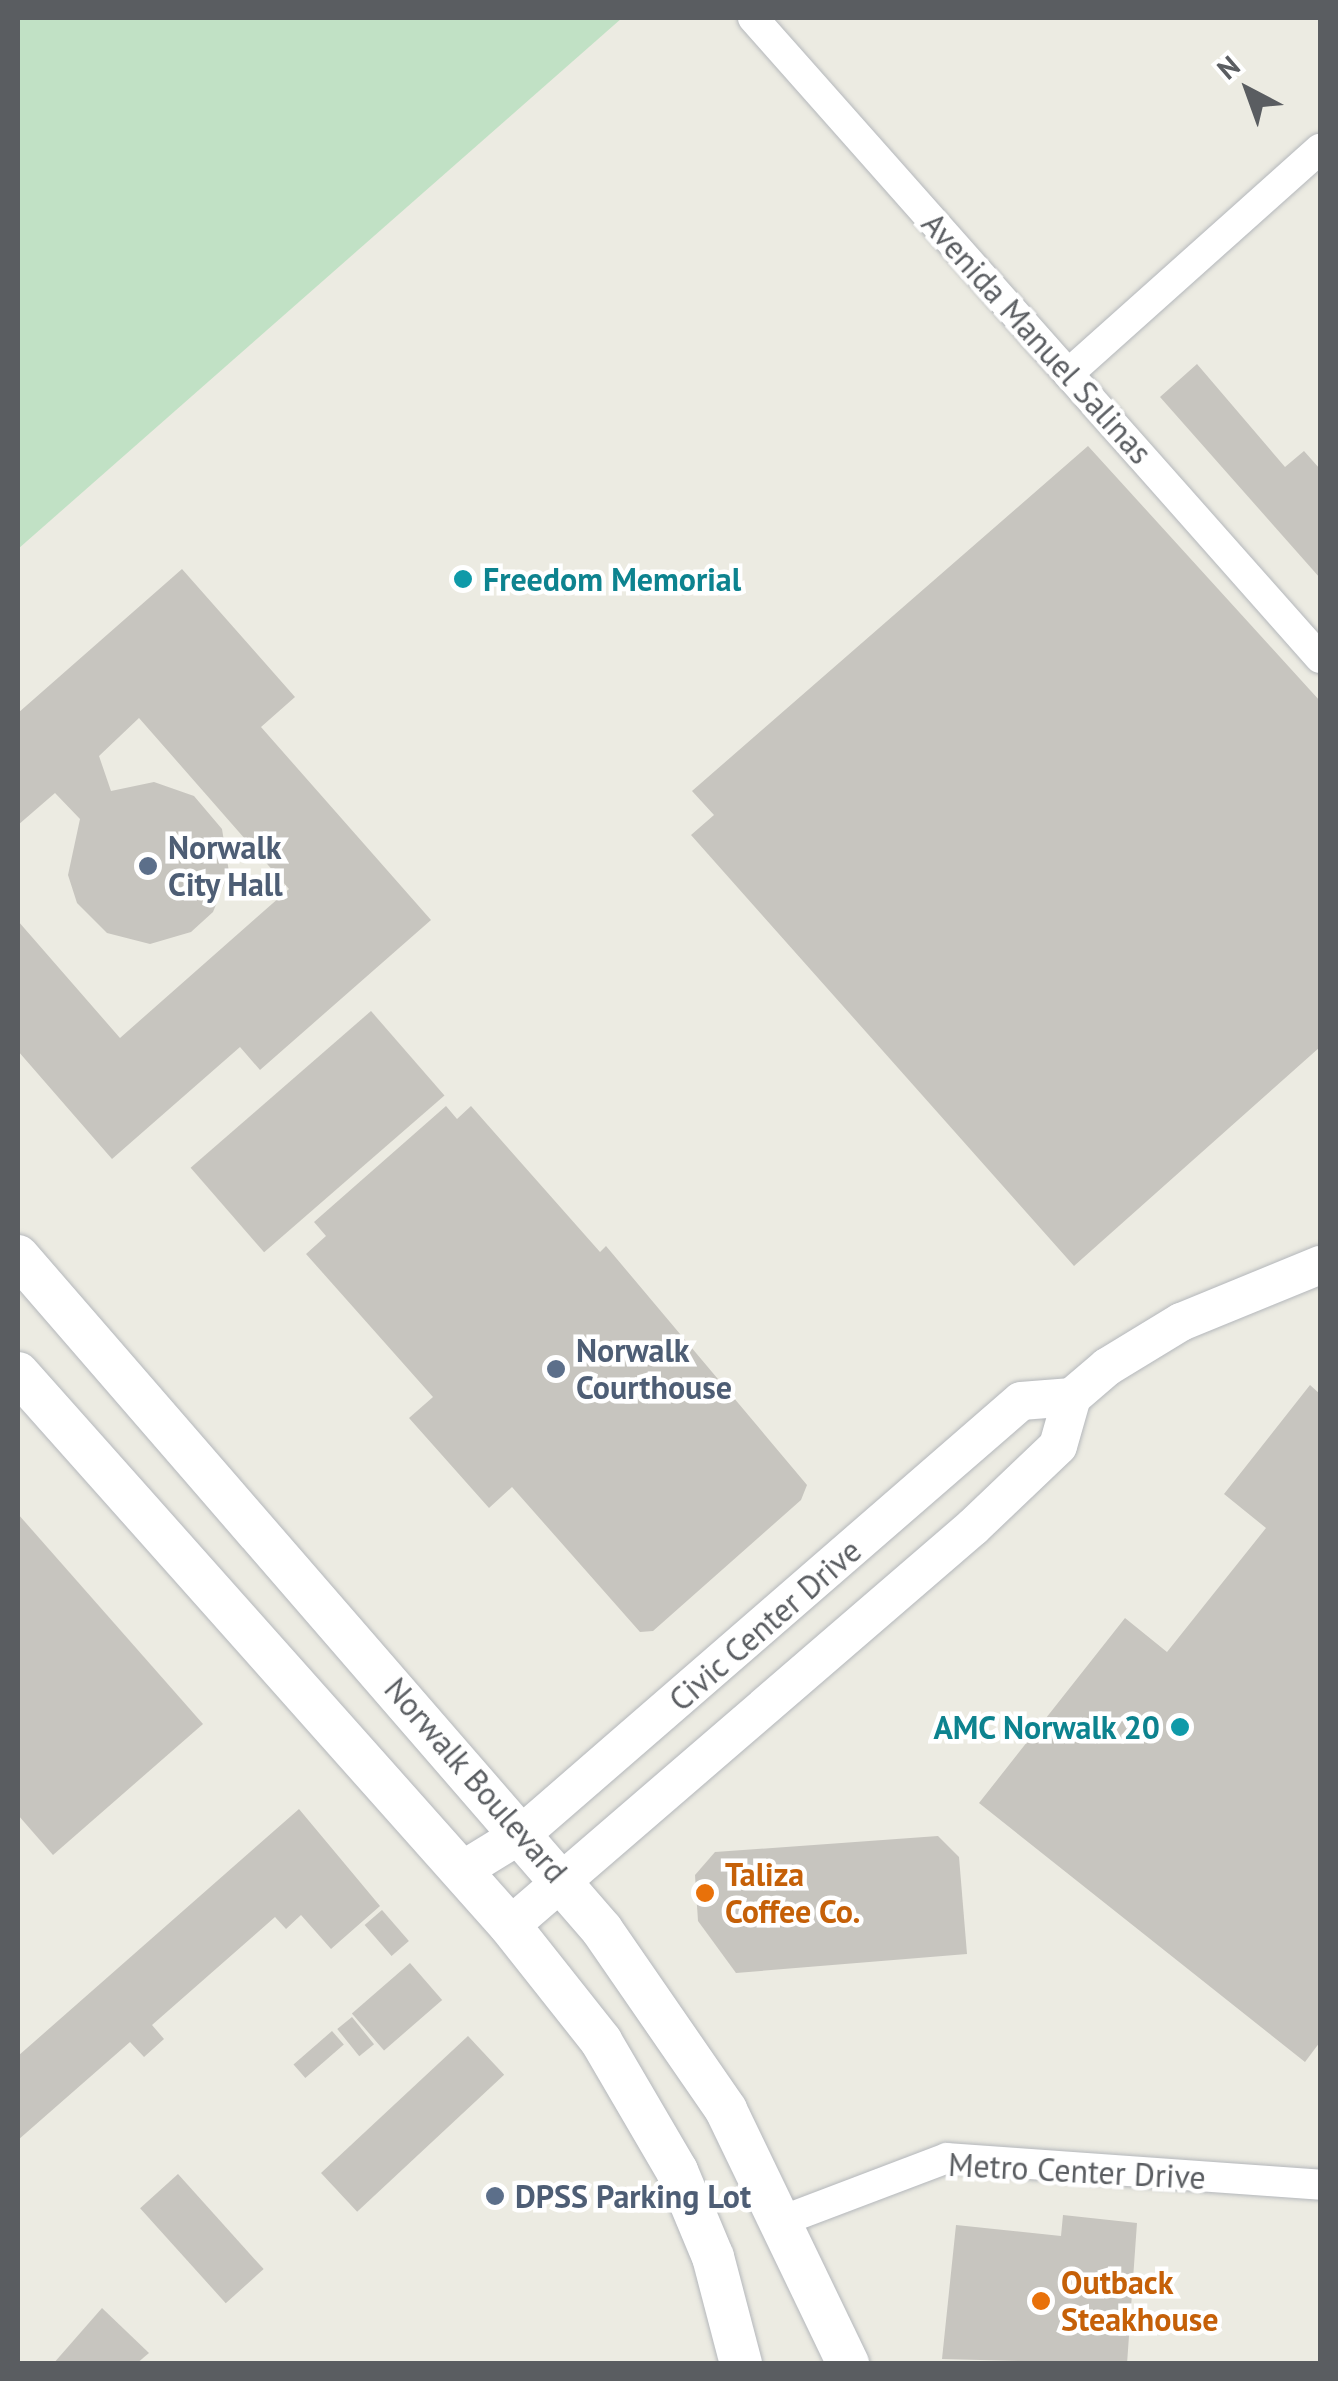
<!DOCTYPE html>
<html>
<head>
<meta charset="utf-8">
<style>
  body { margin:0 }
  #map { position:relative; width:1338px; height:2381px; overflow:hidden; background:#ecebe2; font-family:"PT Sans",sans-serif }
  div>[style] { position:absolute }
  .green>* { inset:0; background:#c1e1c5 }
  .building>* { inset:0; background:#c7c5bf; transform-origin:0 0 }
  .roads { filter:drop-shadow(0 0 2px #b4b7bb) drop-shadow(0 0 2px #b4b7bb) }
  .minor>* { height:30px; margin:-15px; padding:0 15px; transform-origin:15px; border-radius:15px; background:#fff }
  .tertiary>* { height:38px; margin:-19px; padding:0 19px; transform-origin:19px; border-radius:19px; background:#fff }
  .secondary>* { height:42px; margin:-21px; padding:0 21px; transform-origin:21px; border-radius:21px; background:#fff }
  .dots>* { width:28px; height:28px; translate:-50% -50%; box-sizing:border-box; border:5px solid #fff; border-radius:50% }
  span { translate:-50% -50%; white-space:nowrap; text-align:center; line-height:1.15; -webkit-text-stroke:9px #fff; paint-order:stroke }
  .street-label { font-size:32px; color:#5a5d61 }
  .culture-label { font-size:32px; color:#0d838f; font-weight:700 }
  .left { translate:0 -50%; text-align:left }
  .right { translate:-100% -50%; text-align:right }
  .service-label { font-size:32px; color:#4e5e75; font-weight:700 }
  .food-label { font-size:32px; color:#c56008; font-weight:700 }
  .frame { position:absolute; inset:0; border:20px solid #5a5d61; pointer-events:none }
  .north { position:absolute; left:1198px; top:40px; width:100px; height:100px; -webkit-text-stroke:8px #fff; paint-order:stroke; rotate:319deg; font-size:28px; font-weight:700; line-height:40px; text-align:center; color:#5a5d61 }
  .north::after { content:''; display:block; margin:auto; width:35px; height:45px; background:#5a5d61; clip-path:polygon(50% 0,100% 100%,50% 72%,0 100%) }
</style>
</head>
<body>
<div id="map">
  <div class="green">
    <i style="clip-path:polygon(18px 18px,622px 18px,18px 549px)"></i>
  </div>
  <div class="building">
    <i style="clip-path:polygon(1197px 364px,1285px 467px,1304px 451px,1320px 469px,1320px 578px,1160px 397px)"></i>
    <i style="clip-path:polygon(1088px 446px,1320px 701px,1320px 1047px,1074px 1266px,691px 835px,714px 815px,692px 791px)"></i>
    <i style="clip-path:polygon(182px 569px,295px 697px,261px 727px,431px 920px,260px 1070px,240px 1047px,112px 1159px,18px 1051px,18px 921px,120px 1038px,289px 889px,139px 718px,99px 756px,111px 791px,154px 782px,194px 796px,222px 829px,229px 872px,213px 912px,191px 932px,150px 944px,107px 933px,77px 903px,68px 875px,80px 819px,55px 793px,18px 825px,18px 713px)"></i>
    <i style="left:371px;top:1011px;width:112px;height:239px;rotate:49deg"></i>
    <i style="clip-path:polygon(446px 1106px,457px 1119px,471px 1106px,600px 1252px,606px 1246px,807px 1485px,801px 1500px,653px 1631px,640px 1632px,512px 1487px,489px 1508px,409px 1418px,433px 1397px,306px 1254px,326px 1236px,314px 1222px)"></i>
    <i style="clip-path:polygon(1310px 1385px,1320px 1394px,1320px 2042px,1305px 2062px,979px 1803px,1125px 1618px,1167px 1652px,1266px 1528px,1224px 1494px)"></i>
    <i style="clip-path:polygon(18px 1514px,203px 1724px,53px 1855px,18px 1815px)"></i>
    <i style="clip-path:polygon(299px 1809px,380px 1906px,331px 1949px,301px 1915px,286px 1929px,275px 1917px,152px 2025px,164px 2039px,144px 2057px,130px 2042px,18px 2140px,18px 2056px)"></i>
    <i style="clip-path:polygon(938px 1836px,959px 1857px,967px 1954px,736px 1973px,698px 1921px,695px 1875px,715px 1852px)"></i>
    <i style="left:382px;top:1910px;width:41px;height:23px;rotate:49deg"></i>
    <i style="left:410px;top:1963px;width:49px;height:77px;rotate:49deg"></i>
    <i style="left:352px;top:2017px;width:35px;height:19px;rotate:51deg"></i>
    <i style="left:332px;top:2031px;width:18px;height:51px;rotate:49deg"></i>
    <i style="left:468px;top:2036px;width:53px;height:201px;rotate:47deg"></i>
    <i style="left:178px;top:2174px;width:128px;height:51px;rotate:48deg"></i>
    <i style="clip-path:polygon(1063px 2215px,1137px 2223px,1127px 2364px,942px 2359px,956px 2225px,1061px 2236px)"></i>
    <i style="clip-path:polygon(102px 2308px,149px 2353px,136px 2364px,53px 2364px)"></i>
  </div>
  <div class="roads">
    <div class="minor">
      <i style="left:753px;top:18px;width:855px;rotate:48.46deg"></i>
      <i style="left:1068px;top:374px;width:338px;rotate:-41.8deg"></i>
      <i style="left:784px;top:2220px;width:174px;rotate:-20.8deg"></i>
      <i style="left:947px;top:2158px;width:374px;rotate:4.1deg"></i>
    </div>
    <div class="tertiary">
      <i style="left:461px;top:1871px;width:73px;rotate:-31.5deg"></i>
      <i style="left:523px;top:1833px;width:659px;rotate:-40.94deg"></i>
      <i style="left:1021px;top:1401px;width:51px;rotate:-4.5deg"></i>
      <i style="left:510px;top:1926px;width:611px;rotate:-40.75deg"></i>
      <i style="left:973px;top:1527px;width:117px;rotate:-43.6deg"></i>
      <i style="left:1058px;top:1446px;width:51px;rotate:-74.1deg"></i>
      <i style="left:1072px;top:1397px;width:46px;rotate:-40.6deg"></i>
      <i style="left:1107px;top:1367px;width:87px;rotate:-31.3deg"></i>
      <i style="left:1181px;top:1322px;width:150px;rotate:-22.3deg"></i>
    </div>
    <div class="secondary">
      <i style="left:18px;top:1256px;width:892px;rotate:49.09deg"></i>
      <i style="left:602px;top:1930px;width:219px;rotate:55.4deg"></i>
      <i style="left:726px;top:2110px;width:282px;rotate:64.3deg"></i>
      <i style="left:18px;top:1373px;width:740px;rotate:48.34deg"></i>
      <i style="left:510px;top:1926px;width:147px;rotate:51.6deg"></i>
      <i style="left:601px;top:2041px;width:151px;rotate:59.7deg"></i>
      <i style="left:677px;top:2171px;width:93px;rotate:67.3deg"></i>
      <i style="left:713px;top:2257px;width:111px;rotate:75.3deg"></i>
    </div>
  </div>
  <div class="dots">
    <i style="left:463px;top:579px;background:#0f9aa8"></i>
    <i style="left:148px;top:866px;background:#5c6f8a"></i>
    <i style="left:556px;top:1369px;background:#5c6f8a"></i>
    <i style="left:1180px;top:1727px;background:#0f9aa8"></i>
    <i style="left:705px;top:1893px;background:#e8710a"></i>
    <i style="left:495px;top:2196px;background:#5c6f8a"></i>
    <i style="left:1041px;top:2301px;background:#e8710a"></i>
  </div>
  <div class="street-label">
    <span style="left:1037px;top:338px;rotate:48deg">Avenida Manuel Salinas</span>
    <span style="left:765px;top:1625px;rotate:-41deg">Civic Center Drive</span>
    <span style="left:476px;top:1780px;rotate:49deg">Norwalk Boulevard</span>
    <span style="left:1077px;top:2171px;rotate:3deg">Metro Center Drive</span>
  </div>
  <div class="culture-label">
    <span class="left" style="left:483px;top:579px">Freedom Memorial</span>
    <span class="right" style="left:1160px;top:1727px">AMC Norwalk 20</span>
  </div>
  <div class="service-label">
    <span class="left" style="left:168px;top:866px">Norwalk<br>City Hall</span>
    <span class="left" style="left:576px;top:1369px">Norwalk<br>Courthouse</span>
    <span class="left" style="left:515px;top:2196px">DPSS Parking Lot</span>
  </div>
  <div class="food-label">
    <span class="left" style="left:725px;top:1893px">Taliza<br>Coffee Co.</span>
    <span class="left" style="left:1061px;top:2301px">Outback<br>Steakhouse</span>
  </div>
  <div class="frame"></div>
  <div class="north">N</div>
</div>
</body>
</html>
